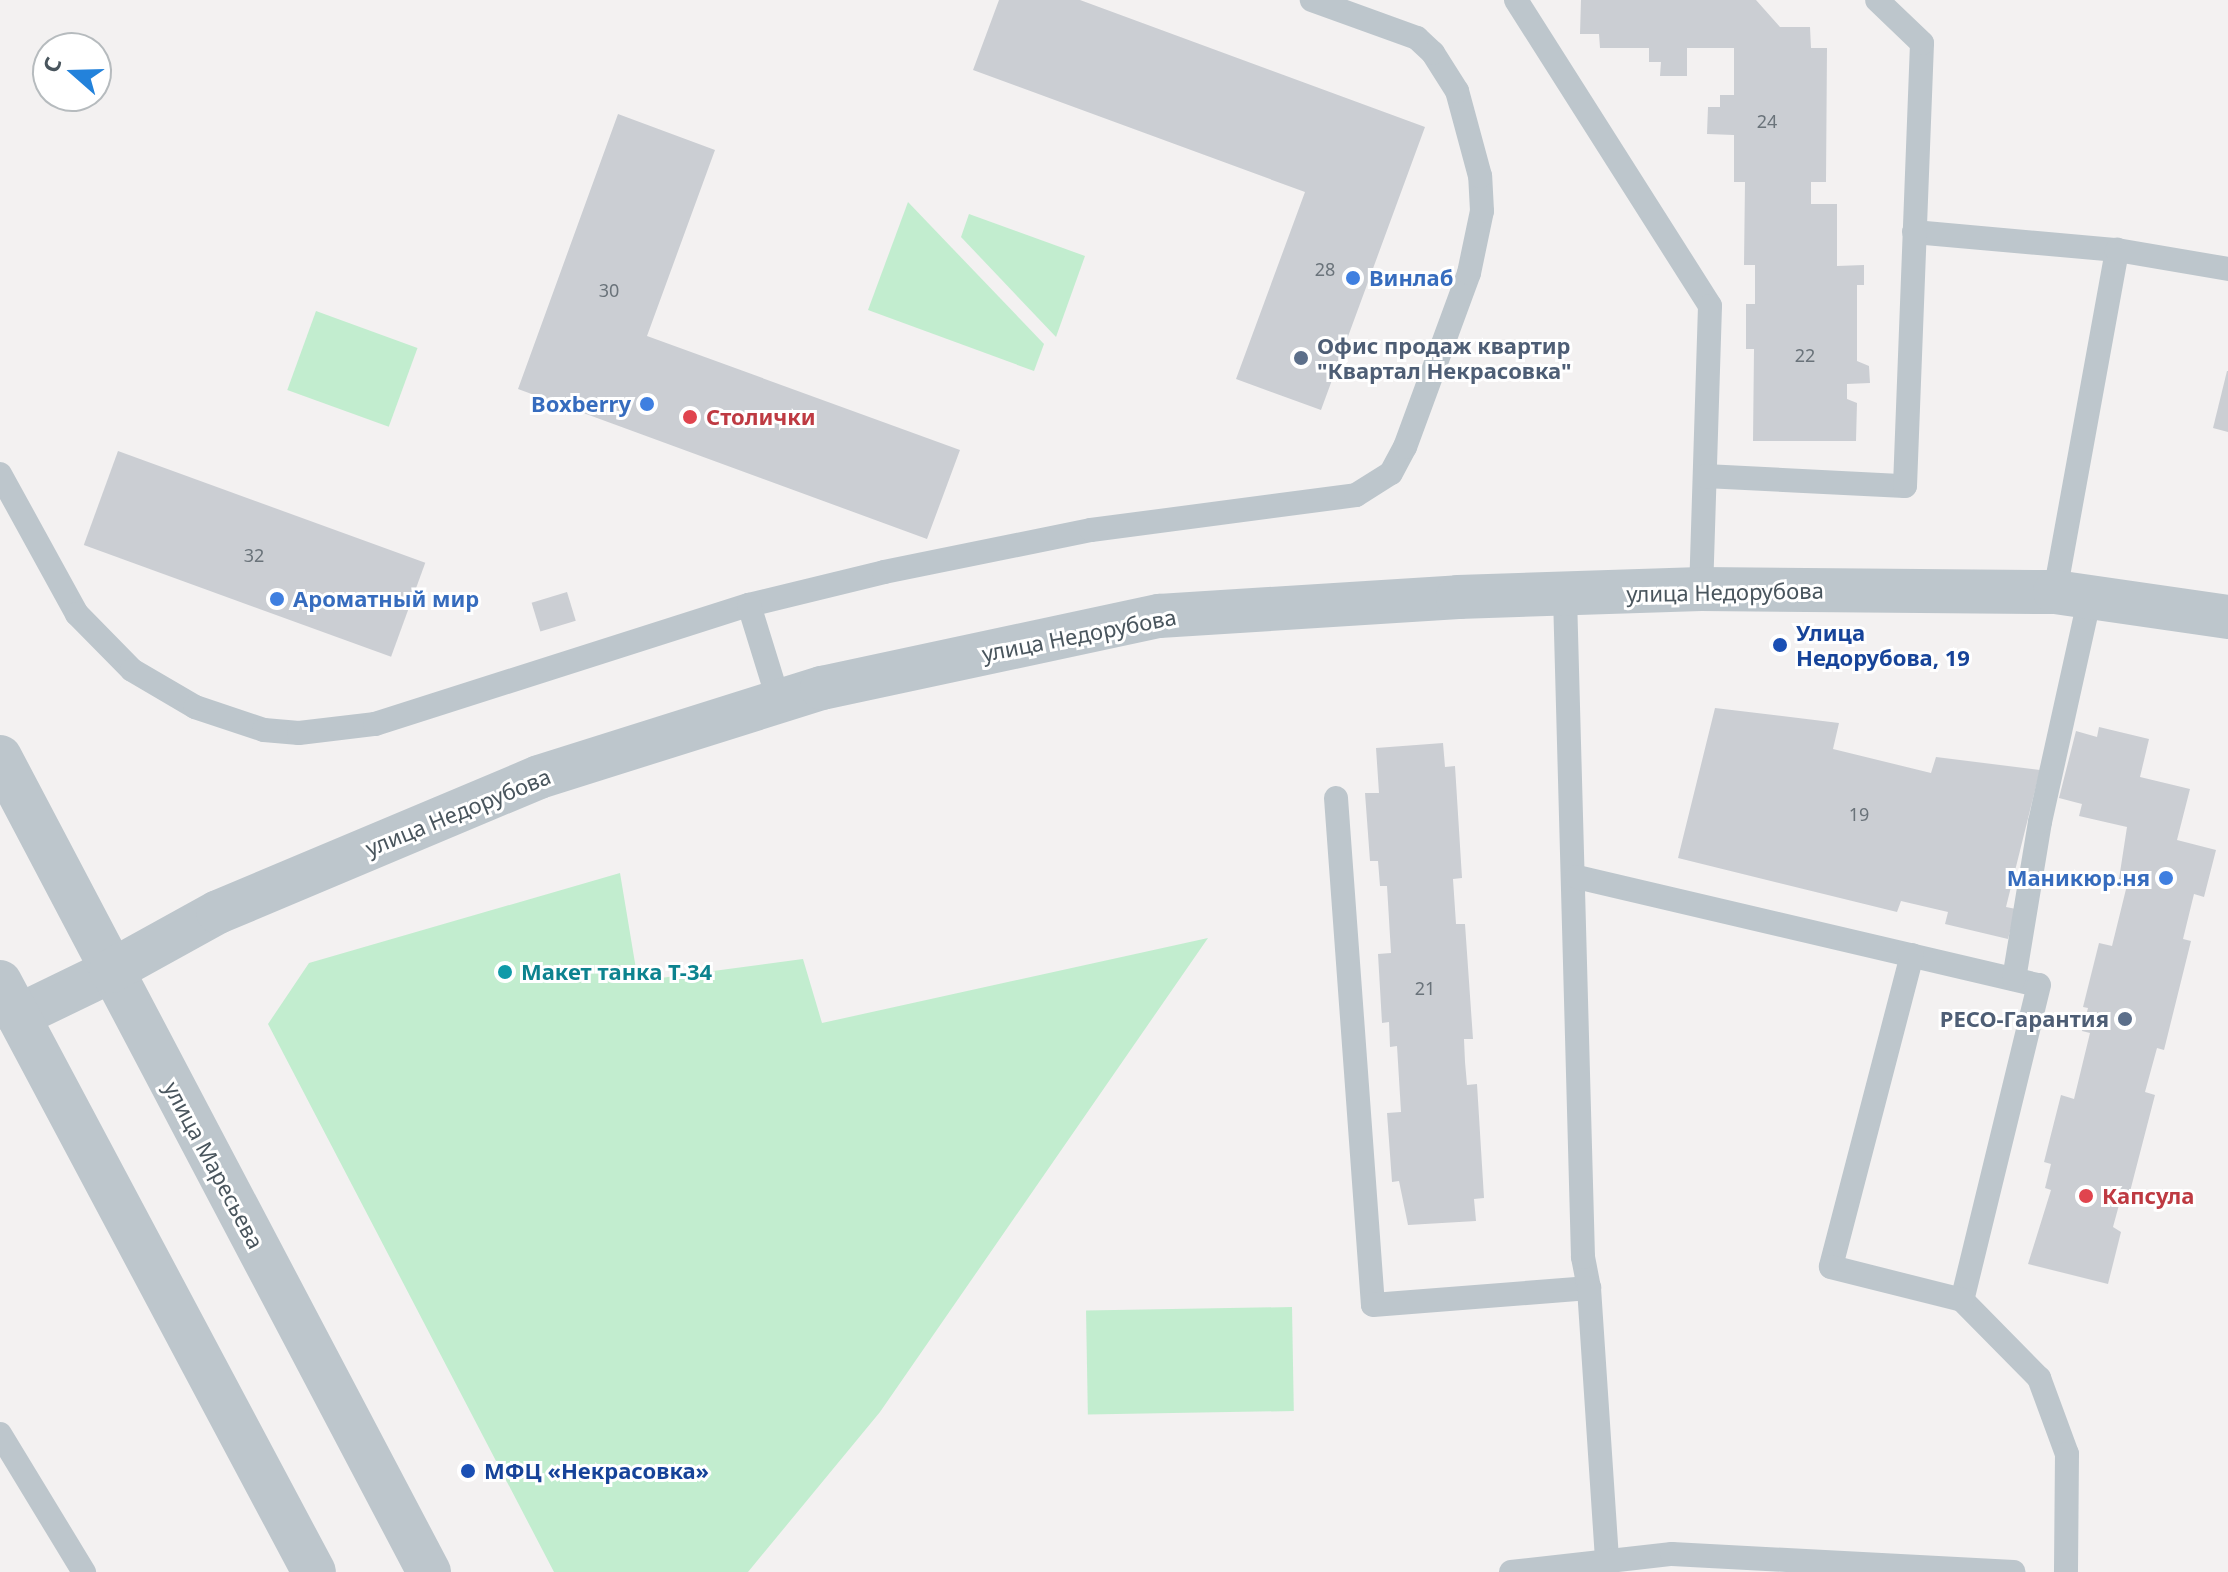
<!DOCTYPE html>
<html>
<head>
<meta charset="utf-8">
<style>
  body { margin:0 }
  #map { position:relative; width:2228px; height:1572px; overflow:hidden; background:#f3f1f1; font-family:"Noto Sans",sans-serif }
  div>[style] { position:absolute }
  .green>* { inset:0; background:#c2edcf; transform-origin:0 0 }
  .building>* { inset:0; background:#cbced3; transform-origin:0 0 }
  .service>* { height:24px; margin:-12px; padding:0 12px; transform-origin:12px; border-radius:12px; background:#bdc6cc }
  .minor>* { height:44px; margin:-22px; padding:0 22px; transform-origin:22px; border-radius:22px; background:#bdc6cc }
  .tertiary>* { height:44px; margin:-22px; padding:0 22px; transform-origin:22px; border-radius:22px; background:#bdc6cc }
  .dots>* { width:22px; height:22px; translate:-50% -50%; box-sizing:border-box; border:4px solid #fff; border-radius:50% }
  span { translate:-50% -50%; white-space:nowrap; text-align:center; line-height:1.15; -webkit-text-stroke:6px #fff; paint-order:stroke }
  .number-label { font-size:18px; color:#6a737a }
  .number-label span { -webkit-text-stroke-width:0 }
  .shop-label { font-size:22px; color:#366cbe; font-weight:700 }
  .left { translate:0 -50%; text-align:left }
  .right { translate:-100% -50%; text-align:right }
  .service-label { font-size:22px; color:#4e5e75; font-weight:700 }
  .health-label { font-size:22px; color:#be3a42; font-weight:700 }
  .street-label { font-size:22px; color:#49555d }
  .transit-label { font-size:22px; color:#164399; font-weight:700 }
  .culture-label { font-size:22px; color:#0d838f; font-weight:700 }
  .north { position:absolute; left:32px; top:32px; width:80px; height:80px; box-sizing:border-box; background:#fff; border:2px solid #b6bbbe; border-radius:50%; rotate:290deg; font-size:22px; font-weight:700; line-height:32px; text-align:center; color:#49555d }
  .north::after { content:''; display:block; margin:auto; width:28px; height:36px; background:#2382db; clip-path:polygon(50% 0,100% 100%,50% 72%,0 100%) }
</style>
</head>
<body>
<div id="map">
  <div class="green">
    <i style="clip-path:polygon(908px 202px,1044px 344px,1034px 371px,868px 310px)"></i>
    <i style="clip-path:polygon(969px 214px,1085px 256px,1056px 337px,961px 237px)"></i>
    <i style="left:316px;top:311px;width:108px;height:84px;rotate:20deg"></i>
    <i style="clip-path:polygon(620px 873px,638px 981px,803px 959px,822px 1023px,1208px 938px,880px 1412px,748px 1572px,554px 1572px,268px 1024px,309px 963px)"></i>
    <i style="left:1292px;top:1307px;width:104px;height:206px;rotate:89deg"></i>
  </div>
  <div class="building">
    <i style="clip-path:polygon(999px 0,1080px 0,1425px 127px,1321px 410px,1236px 379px,1305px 192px,973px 70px)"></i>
    <i style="clip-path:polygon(1581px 0,1756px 0,1780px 27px,1810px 27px,1811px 48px,1827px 48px,1826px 182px,1811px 182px,1811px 204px,1837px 204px,1837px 266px,1864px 265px,1864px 285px,1857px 285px,1857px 361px,1869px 366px,1870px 383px,1847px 384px,1847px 399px,1857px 403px,1856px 441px,1753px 441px,1754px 349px,1746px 349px,1746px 304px,1755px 304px,1755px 265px,1744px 265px,1745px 182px,1734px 182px,1734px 135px,1707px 134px,1708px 107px,1720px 107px,1720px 95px,1734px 95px,1734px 48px,1687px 48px,1687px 76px,1660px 76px,1661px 62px,1649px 62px,1649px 48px,1600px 48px,1599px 34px,1580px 34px)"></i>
    <i style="clip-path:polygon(618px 114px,715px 150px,647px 336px,960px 450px,927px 539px,518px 389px)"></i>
    <i style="clip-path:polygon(2227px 371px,2228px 371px,2228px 432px,2213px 428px)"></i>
    <i style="left:118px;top:451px;width:327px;height:100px;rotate:20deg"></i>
    <i style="left:567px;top:592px;width:30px;height:37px;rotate:73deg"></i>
    <i style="clip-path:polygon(1715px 708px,1839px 723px,1833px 749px,1931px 773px,1936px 757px,2040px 770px,2006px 907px,2016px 909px,2008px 939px,1945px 924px,1948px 912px,1901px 901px,1897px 912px,1678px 858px)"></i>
    <i style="clip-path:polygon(2099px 727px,2149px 739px,2140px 777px,2190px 789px,2177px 840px,2216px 850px,2204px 897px,2194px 894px,2183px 939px,2191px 941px,2164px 1050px,2157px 1048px,2145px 1092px,2155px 1095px,2126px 1207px,2119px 1205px,2113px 1227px,2121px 1232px,2108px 1284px,2028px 1264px,2051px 1190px,2045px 1188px,2051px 1164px,2044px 1162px,2061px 1095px,2074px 1099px,2090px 1033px,2082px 1031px,2088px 1008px,2083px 1007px,2099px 943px,2112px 946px,2128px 881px,2119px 879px,2127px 827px,2079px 816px,2082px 804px,2059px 798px,2076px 731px,2097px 737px)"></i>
    <i style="clip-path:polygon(1443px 743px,1445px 767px,1455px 766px,1462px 878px,1453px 879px,1456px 924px,1465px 924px,1473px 1039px,1464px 1039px,1465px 1062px,1467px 1085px,1477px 1084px,1484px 1198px,1474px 1199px,1476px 1221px,1408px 1225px,1399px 1181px,1392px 1182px,1387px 1113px,1401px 1112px,1397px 1046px,1390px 1047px,1389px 1022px,1382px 1023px,1378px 954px,1391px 953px,1387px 886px,1380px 886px,1378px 861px,1370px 861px,1365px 793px,1379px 793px,1376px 748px)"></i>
  </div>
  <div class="service">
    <i style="left:1516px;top:0;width:362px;rotate:57.6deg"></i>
    <i style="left:1710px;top:306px;width:283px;rotate:91.8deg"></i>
    <i style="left:1914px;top:232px;width:204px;rotate:5.1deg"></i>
    <i style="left:0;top:474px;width:160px;rotate:61.2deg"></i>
    <i style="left:77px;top:614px;width:78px;rotate:45.5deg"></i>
    <i style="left:132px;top:670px;width:73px;rotate:30.4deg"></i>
    <i style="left:195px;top:707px;width:73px;rotate:18.4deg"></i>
    <i style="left:264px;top:730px;width:35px;rotate:5deg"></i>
    <i style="left:299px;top:733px;width:77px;rotate:-6.8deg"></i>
    <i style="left:375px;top:724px;width:392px;rotate:-17.7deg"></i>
    <i style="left:749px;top:605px;width:139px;rotate:-13.7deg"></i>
    <i style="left:884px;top:572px;width:211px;rotate:-11.5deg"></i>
    <i style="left:1091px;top:530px;width:267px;rotate:-7.5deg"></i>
    <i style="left:1356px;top:495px;width:41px;rotate:-32.2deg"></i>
    <i style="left:1391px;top:473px;width:30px;rotate:-62deg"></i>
    <i style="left:1405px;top:447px;width:185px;rotate:-69.8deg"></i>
    <i style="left:1469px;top:273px;width:63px;rotate:-78.2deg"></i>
    <i style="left:1482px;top:211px;width:35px;rotate:-93deg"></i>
    <i style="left:1480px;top:176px;width:88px;rotate:-105.1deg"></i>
    <i style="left:1457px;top:91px;width:45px;rotate:-122.3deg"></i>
    <i style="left:1433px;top:53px;width:22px;rotate:-137deg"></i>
    <i style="left:1417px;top:38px;width:112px;rotate:-160.1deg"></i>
    <i style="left:1705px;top:476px;width:200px;rotate:2.9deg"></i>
    <i style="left:1905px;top:486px;width:443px;rotate:-87.8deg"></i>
    <i style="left:1922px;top:43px;width:62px;rotate:-136.3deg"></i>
    <i style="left:2055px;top:592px;width:348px;rotate:-79.7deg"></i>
    <i style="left:2117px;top:250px;width:113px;rotate:9.7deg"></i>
    <i style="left:749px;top:605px;width:102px;rotate:72.8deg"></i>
    <i style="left:1336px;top:798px;width:508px;rotate:85.83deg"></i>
    <i style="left:1373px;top:1305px;width:217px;rotate:-4.5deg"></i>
    <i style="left:1589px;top:1288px;width:32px;rotate:-101deg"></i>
    <i style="left:1583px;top:1257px;width:663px;rotate:-91.56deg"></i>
    <i style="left:1577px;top:877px;width:474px;rotate:13.2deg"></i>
    <i style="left:2039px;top:985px;width:324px;rotate:103.7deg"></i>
    <i style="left:1962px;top:1300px;width:110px;rotate:45.4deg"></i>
    <i style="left:2039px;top:1378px;width:81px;rotate:69.8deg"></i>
    <i style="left:2067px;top:1454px;width:118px;rotate:90.5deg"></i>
    <i style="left:1912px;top:955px;width:322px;rotate:104.6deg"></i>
    <i style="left:1831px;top:1267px;width:135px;rotate:14.1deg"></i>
    <i style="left:2014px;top:979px;width:159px;rotate:-80.6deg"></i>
    <i style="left:2040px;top:822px;width:230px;rotate:-77.5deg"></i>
    <i style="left:1589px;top:1288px;width:274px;rotate:86.2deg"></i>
    <i style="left:0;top:1434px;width:162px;rotate:58.7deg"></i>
    <i style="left:1511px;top:1572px;width:162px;rotate:-6.4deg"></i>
    <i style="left:1672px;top:1554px;width:342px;rotate:3deg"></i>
  </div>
  <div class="minor">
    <i style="left:18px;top:1016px;width:103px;rotate:-25.8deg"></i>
  </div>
  <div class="tertiary">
    <i style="left:0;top:757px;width:921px;rotate:62.24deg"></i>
    <i style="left:111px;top:971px;width:122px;rotate:-28.9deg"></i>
    <i style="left:218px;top:912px;width:348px;rotate:-22.8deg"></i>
    <i style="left:539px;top:777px;width:297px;rotate:-17.5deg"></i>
    <i style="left:822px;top:688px;width:345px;rotate:-12.1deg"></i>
    <i style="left:1159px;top:616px;width:300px;rotate:-3.6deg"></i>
    <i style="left:1458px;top:597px;width:243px;rotate:-1.9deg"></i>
    <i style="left:1701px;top:589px;width:354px;rotate:0.5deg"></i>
    <i style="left:2055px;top:592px;width:175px;rotate:8.2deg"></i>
    <i style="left:0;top:982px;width:668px;rotate:61.98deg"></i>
  </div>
  <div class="dots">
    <i style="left:1353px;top:278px;background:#3f7fe0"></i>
    <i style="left:1301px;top:358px;background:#5c6f8a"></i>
    <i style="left:647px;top:404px;background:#3f7fe0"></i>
    <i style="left:690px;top:417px;background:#e0444e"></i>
    <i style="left:277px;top:599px;background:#3f7fe0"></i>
    <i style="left:1780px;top:645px;background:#1a4fb4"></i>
    <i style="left:2166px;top:878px;background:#3f7fe0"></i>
    <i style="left:505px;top:972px;background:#0f9aa8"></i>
    <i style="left:2125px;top:1019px;background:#5c6f8a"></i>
    <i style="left:2086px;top:1196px;background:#e0444e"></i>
    <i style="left:468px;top:1471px;background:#1a4fb4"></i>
  </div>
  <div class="number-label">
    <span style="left:1767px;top:121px">24</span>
    <span style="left:1325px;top:269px">28</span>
    <span style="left:609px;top:290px">30</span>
    <span style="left:1805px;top:355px">22</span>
    <span style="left:254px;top:555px">32</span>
    <span style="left:1859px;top:814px">19</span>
    <span style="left:1425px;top:988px">21</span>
  </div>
  <div class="shop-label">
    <span class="left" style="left:1369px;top:278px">Винлаб</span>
    <span class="right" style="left:631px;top:404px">Boxberry</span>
    <span class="left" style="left:293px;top:599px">Ароматный мир</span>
    <span class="right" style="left:2150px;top:878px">Маникюр.ня</span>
  </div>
  <div class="service-label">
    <span class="left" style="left:1317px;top:358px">Офис продаж квартир<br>"Квартал Некрасовка"</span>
    <span class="right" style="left:2109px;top:1019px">РЕСО-Гарантия</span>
  </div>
  <div class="health-label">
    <span class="left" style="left:706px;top:417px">Столички</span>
    <span class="left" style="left:2102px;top:1196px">Капсула</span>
  </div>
  <div class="street-label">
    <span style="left:1725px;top:592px;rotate:-1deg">улица Недорубова</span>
    <span style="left:1079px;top:635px;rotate:-11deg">улица Недорубова</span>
    <span style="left:458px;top:812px;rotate:-22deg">улица Недорубова</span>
    <span style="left:214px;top:1165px;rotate:62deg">улица Маресьева</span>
  </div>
  <div class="transit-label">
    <span class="left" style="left:1796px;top:645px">Улица<br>Недорубова, 19</span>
    <span class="left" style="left:484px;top:1471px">МФЦ «Некрасовка»</span>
  </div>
  <div class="culture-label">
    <span class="left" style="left:521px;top:972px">Макет танка Т-34</span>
  </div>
  <div class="north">С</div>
</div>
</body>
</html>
